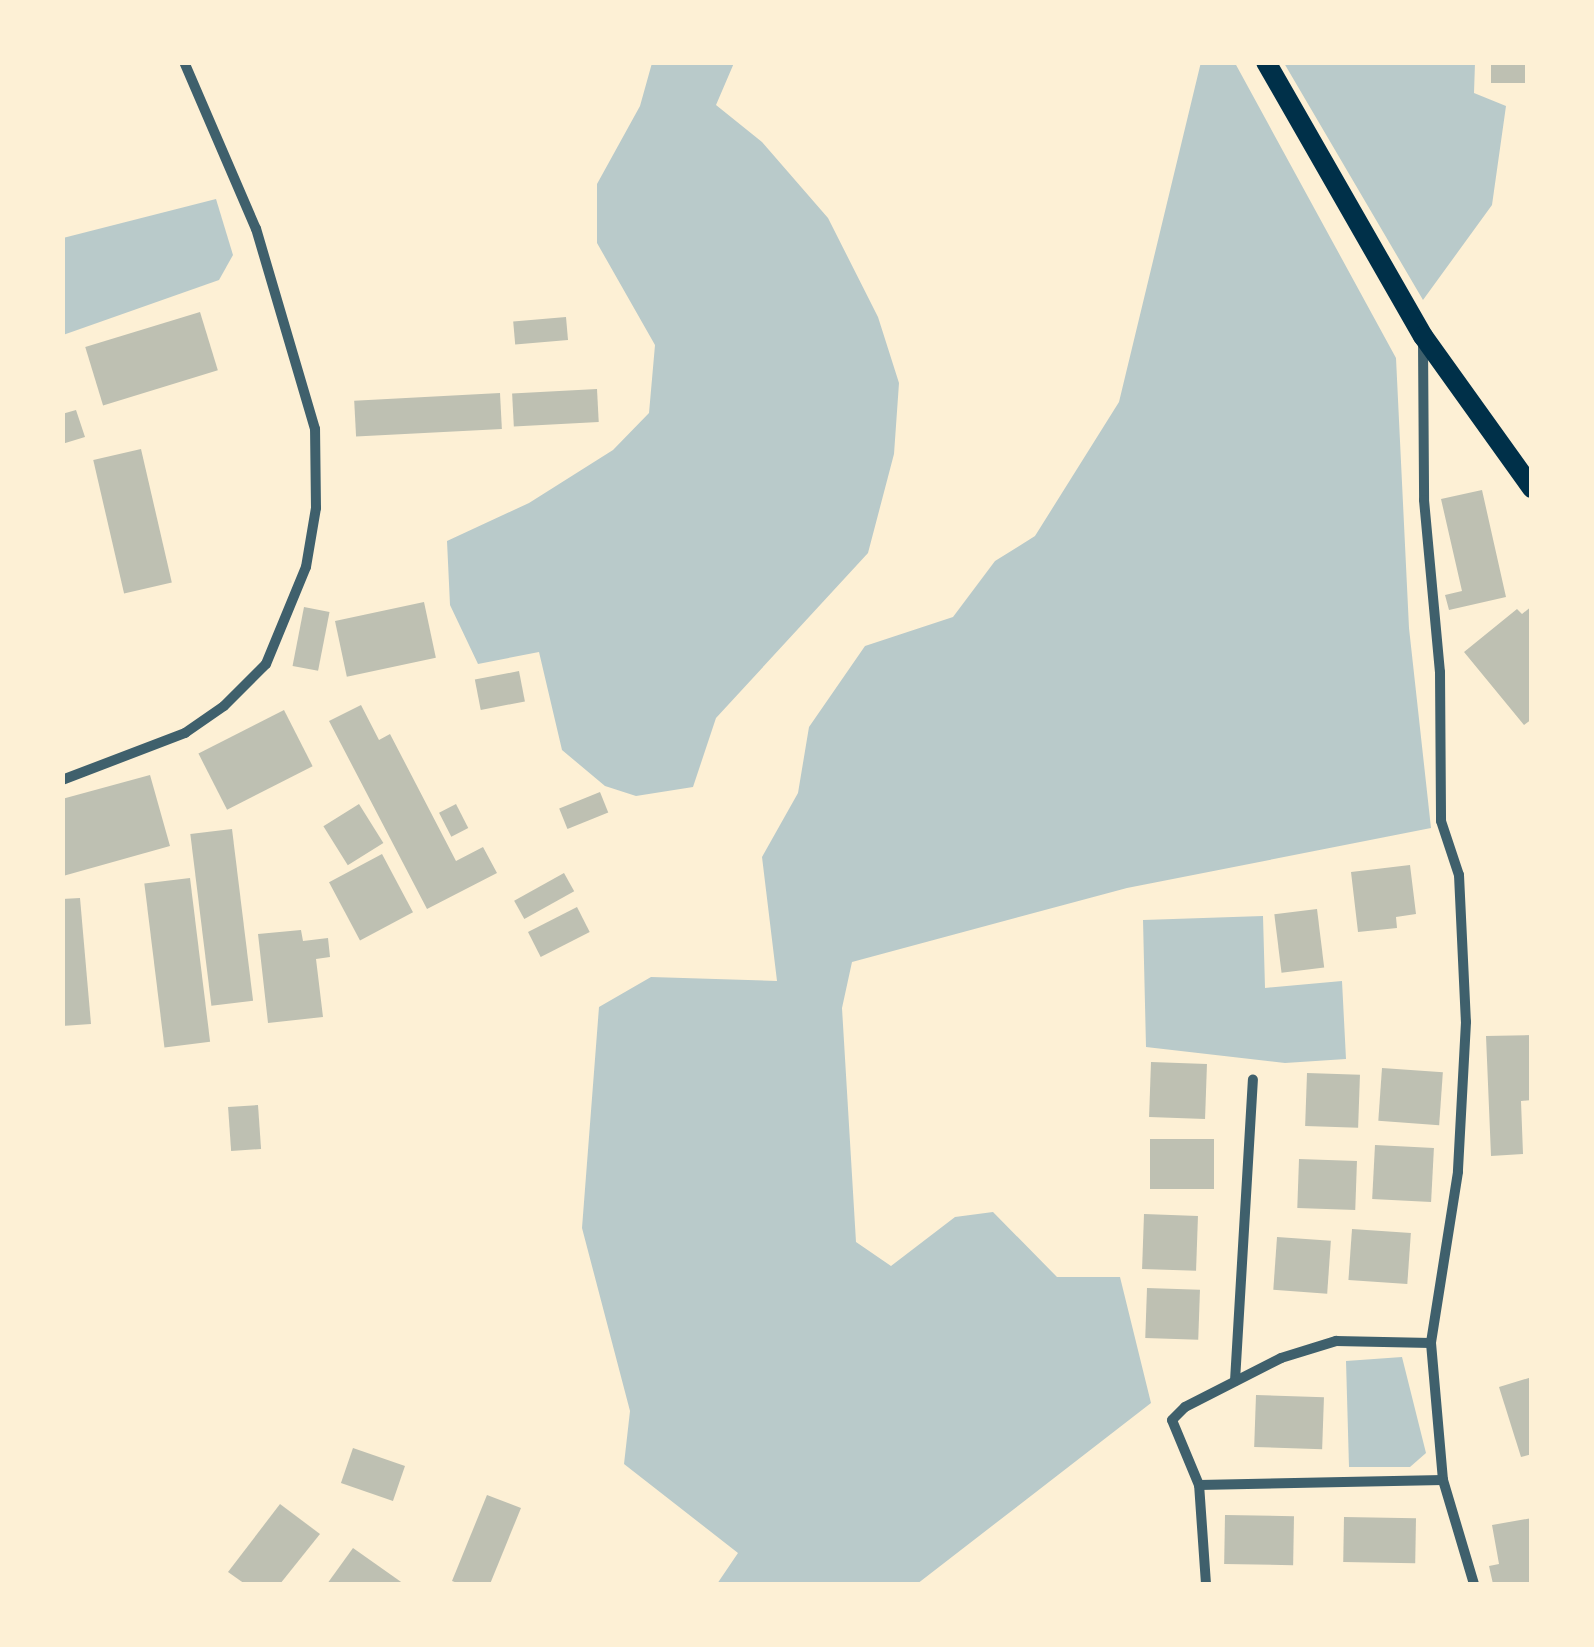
<!DOCTYPE html>
<html>
<head>
<meta charset="utf-8">
<style>
  body { margin:0 }
  #map { position:relative; width:1594px; height:1647px; overflow:hidden; background:#fdf0d5; font-family:"Archivo Narrow",sans-serif }
  div>[style] { position:absolute }
  .green>* { inset:0; background:#b9caca }
  .building>* { inset:0; background:#bec0b2; transform-origin:0 0 }
  .minor>* { height:10px; margin:-5px; padding:0 5px; transform-origin:5px; border-radius:5px; background:#3f606c }
  .secondary>* { height:20px; margin:-10px; padding:0 10px; transform-origin:10px; border-radius:10px; background:#003049 }
  span { translate:-50% -50%; white-space:nowrap; text-align:center; line-height:1.15; -webkit-text-stroke:8px #fdf0d5; paint-order:stroke }
  .frame { position:absolute; inset:0; border:65px solid #fdf0d5; pointer-events:none }
</style>
</head>
<body>
<div id="map">
  <div class="green">
    <i style="clip-path:polygon(1201px 62px,1235px 63px,1396px 358px,1409px 628px,1431px 828px,1127px 888px,852px 962px,842px 1008px,856px 1242px,891px 1266px,955px 1217px,993px 1212px,1057px 1277px,1120px 1277px,1151px 1403px,917px 1584px,717px 1584px,738px 1553px,624px 1464px,630px 1411px,582px 1228px,599px 1007px,651px 977px,777px 981px,762px 857px,798px 793px,809px 727px,865px 646px,953px 617px,995px 561px,1035px 536px,1119px 402px)"></i>
    <i style="clip-path:polygon(652px 63px,734px 63px,716px 105px,762px 142px,828px 218px,878px 317px,899px 383px,894px 454px,868px 553px,716px 718px,693px 787px,636px 796px,605px 786px,562px 750px,539px 652px,478px 664px,450px 605px,447px 541px,529px 503px,613px 450px,649px 413px,655px 345px,597px 243px,597px 184px,640px 106px)"></i>
    <i style="clip-path:polygon(1284px 63px,1475px 63px,1474px 93px,1506px 106px,1492px 205px,1423px 300px)"></i>
    <i style="clip-path:polygon(216px 199px,233px 255px,219px 280px,63px 335px,63px 238px)"></i>
    <i style="clip-path:polygon(1263px 916px,1265px 988px,1342px 981px,1346px 1059px,1285px 1063px,1146px 1047px,1143px 920px)"></i>
    <i style="clip-path:polygon(1402px 1357px,1426px 1453px,1410px 1467px,1349px 1467px,1346px 1361px)"></i>
  </div>
  <div class="building">
    <i style="left:1491px;top:62px;width:34px;height:21px"></i>
    <i style="left:200px;top:312px;width:61px;height:120px;rotate:73deg"></i>
    <i style="left:566px;top:317px;width:23px;height:53px;rotate:85deg"></i>
    <i style="left:597px;top:389px;width:33px;height:85px;rotate:87deg"></i>
    <i style="left:500px;top:393px;width:36px;height:146px;rotate:87deg"></i>
    <i style="clip-path:polygon(76px 410px,85px 437px,62px 444px,62px 414px)"></i>
    <i style="left:141px;top:449px;width:137px;height:49px;rotate:77deg"></i>
    <i style="clip-path:polygon(1482px 490px,1506px 597px,1449px 610px,1445px 595px,1462px 591px,1441px 499px)"></i>
    <i style="left:424px;top:602px;width:57px;height:91px;rotate:78deg"></i>
    <i style="clip-path:polygon(1532px 606px,1532px 719px,1524px 725px,1464px 652px,1517px 609px,1522px 614px)"></i>
    <i style="left:304px;top:607px;width:26px;height:60px;rotate:11deg"></i>
    <i style="left:519px;top:671px;width:31px;height:45px;rotate:79deg"></i>
    <i style="clip-path:polygon(361px 705px,379px 740px,390px 734px,456px 861px,483px 847px,497px 873px,427px 909px,329px 721px)"></i>
    <i style="left:284px;top:710px;width:63px;height:96px;rotate:63deg"></i>
    <i style="clip-path:polygon(150px 775px,170px 846px,63px 876px,62px 799px)"></i>
    <i style="left:600px;top:792px;width:22px;height:44px;rotate:68deg"></i>
    <i style="left:359px;top:804px;width:46px;height:42px;rotate:58deg"></i>
    <i style="left:456px;top:804px;width:27px;height:19px;rotate:63deg"></i>
    <i style="left:232px;top:829px;width:173px;height:42px;rotate:83deg"></i>
    <i style="left:382px;top:854px;width:66px;height:60px;rotate:62deg"></i>
    <i style="clip-path:polygon(1410px 865px,1416px 914px,1396px 917px,1397px 928px,1358px 932px,1351px 872px)"></i>
    <i style="left:564px;top:873px;width:21px;height:57px;rotate:61deg"></i>
    <i style="left:190px;top:878px;width:165px;height:46px;rotate:83deg"></i>
    <i style="clip-path:polygon(80px 898px,91px 1024px,62px 1026px,62px 899px)"></i>
    <i style="left:577px;top:907px;width:28px;height:55px;rotate:63deg"></i>
    <i style="left:1317px;top:909px;width:59px;height:43px;rotate:83deg"></i>
    <i style="clip-path:polygon(301px 930px,303px 941px,328px 938px,330px 957px,316px 959px,323px 1017px,268px 1023px,258px 934px)"></i>
    <i style="clip-path:polygon(1532px 1035px,1532px 1100px,1521px 1101px,1523px 1154px,1491px 1156px,1486px 1036px)"></i>
    <i style="left:1151px;top:1062px;width:56px;height:55px;rotate:2deg"></i>
    <i style="left:1382px;top:1068px;width:61px;height:53px;rotate:4deg"></i>
    <i style="left:1307px;top:1073px;width:53px;height:53px;rotate:2deg"></i>
    <i style="left:258px;top:1105px;width:44px;height:30px;rotate:86deg"></i>
    <i style="left:1150px;top:1139px;width:64px;height:50px"></i>
    <i style="left:1375px;top:1145px;width:59px;height:54px;rotate:3deg"></i>
    <i style="left:1299px;top:1159px;width:58px;height:49px;rotate:2deg"></i>
    <i style="left:1144px;top:1214px;width:54px;height:55px;rotate:2deg"></i>
    <i style="left:1352px;top:1229px;width:59px;height:51px;rotate:4deg"></i>
    <i style="left:1277px;top:1237px;width:54px;height:53px;rotate:4deg"></i>
    <i style="left:1147px;top:1288px;width:53px;height:50px;rotate:2deg"></i>
    <i style="clip-path:polygon(1532px 1377px,1532px 1454px,1521px 1457px,1499px 1387px)"></i>
    <i style="left:1256px;top:1395px;width:68px;height:52px;rotate:2deg"></i>
    <i style="left:353px;top:1448px;width:55px;height:37px;rotate:19deg"></i>
    <i style="clip-path:polygon(487px 1495px,521px 1508px,490px 1584px,460px 1584px,452px 1581px)"></i>
    <i style="clip-path:polygon(280px 1504px,320px 1534px,280px 1584px,245px 1584px,228px 1572px)"></i>
    <i style="left:1225px;top:1515px;width:69px;height:49px;rotate:1deg"></i>
    <i style="left:1344px;top:1517px;width:72px;height:45px;rotate:1deg"></i>
    <i style="clip-path:polygon(1532px 1518px,1532px 1584px,1493px 1584px,1489px 1566px,1499px 1564px,1492px 1525px)"></i>
    <i style="clip-path:polygon(353px 1548px,404px 1584px,327px 1584px)"></i>
  </div>
  <div class="minor">
    <i style="left:1423px;top:342px;width:158px;rotate:89.6deg"></i>
    <i style="left:1424px;top:500px;width:173px;rotate:84.7deg"></i>
    <i style="left:1440px;top:672px;width:149px;rotate:89.6deg"></i>
    <i style="left:1441px;top:821px;width:57px;rotate:71.6deg"></i>
    <i style="left:1459px;top:875px;width:147px;rotate:87.3deg"></i>
    <i style="left:1466px;top:1022px;width:150px;rotate:93.1deg"></i>
    <i style="left:1458px;top:1172px;width:173px;rotate:99deg"></i>
    <i style="left:1431px;top:1343px;width:138px;rotate:85deg"></i>
    <i style="left:1443px;top:1480px;width:109px;rotate:73.4deg"></i>
    <i style="left:62px;top:780px;width:132px;rotate:-20.9deg"></i>
    <i style="left:185px;top:733px;width:47px;rotate:-34.7deg"></i>
    <i style="left:224px;top:706px;width:59px;rotate:-45deg"></i>
    <i style="left:266px;top:664px;width:105px;rotate:-67.6deg"></i>
    <i style="left:306px;top:567px;width:60px;rotate:-80.4deg"></i>
    <i style="left:316px;top:508px;width:79px;rotate:-90.7deg"></i>
    <i style="left:315px;top:429px;width:209px;rotate:-106.4deg"></i>
    <i style="left:256px;top:229px;width:182px;rotate:-113.3deg"></i>
    <i style="left:1235px;top:1381px;width:302px;rotate:-86.6deg"></i>
    <i style="left:1199px;top:1485px;width:70px;rotate:-112.6deg"></i>
    <i style="left:1172px;top:1420px;width:18px;rotate:-45deg"></i>
    <i style="left:1185px;top:1407px;width:108px;rotate:-27deg"></i>
    <i style="left:1281px;top:1358px;width:58px;rotate:-17.2deg"></i>
    <i style="left:1336px;top:1341px;width:95px;rotate:1.2deg"></i>
    <i style="left:1206px;top:1584px;width:99px;rotate:-94deg"></i>
    <i style="left:1199px;top:1485px;width:244px;rotate:-1.2deg"></i>
  </div>
  <div class="secondary">
    <i style="left:1266px;top:62px;width:316px;rotate:60.2deg"></i>
    <i style="left:1423px;top:336px;width:187px;rotate:54.4deg"></i>
  </div>
  <div class="frame"></div>
</div>
</body>
</html>
